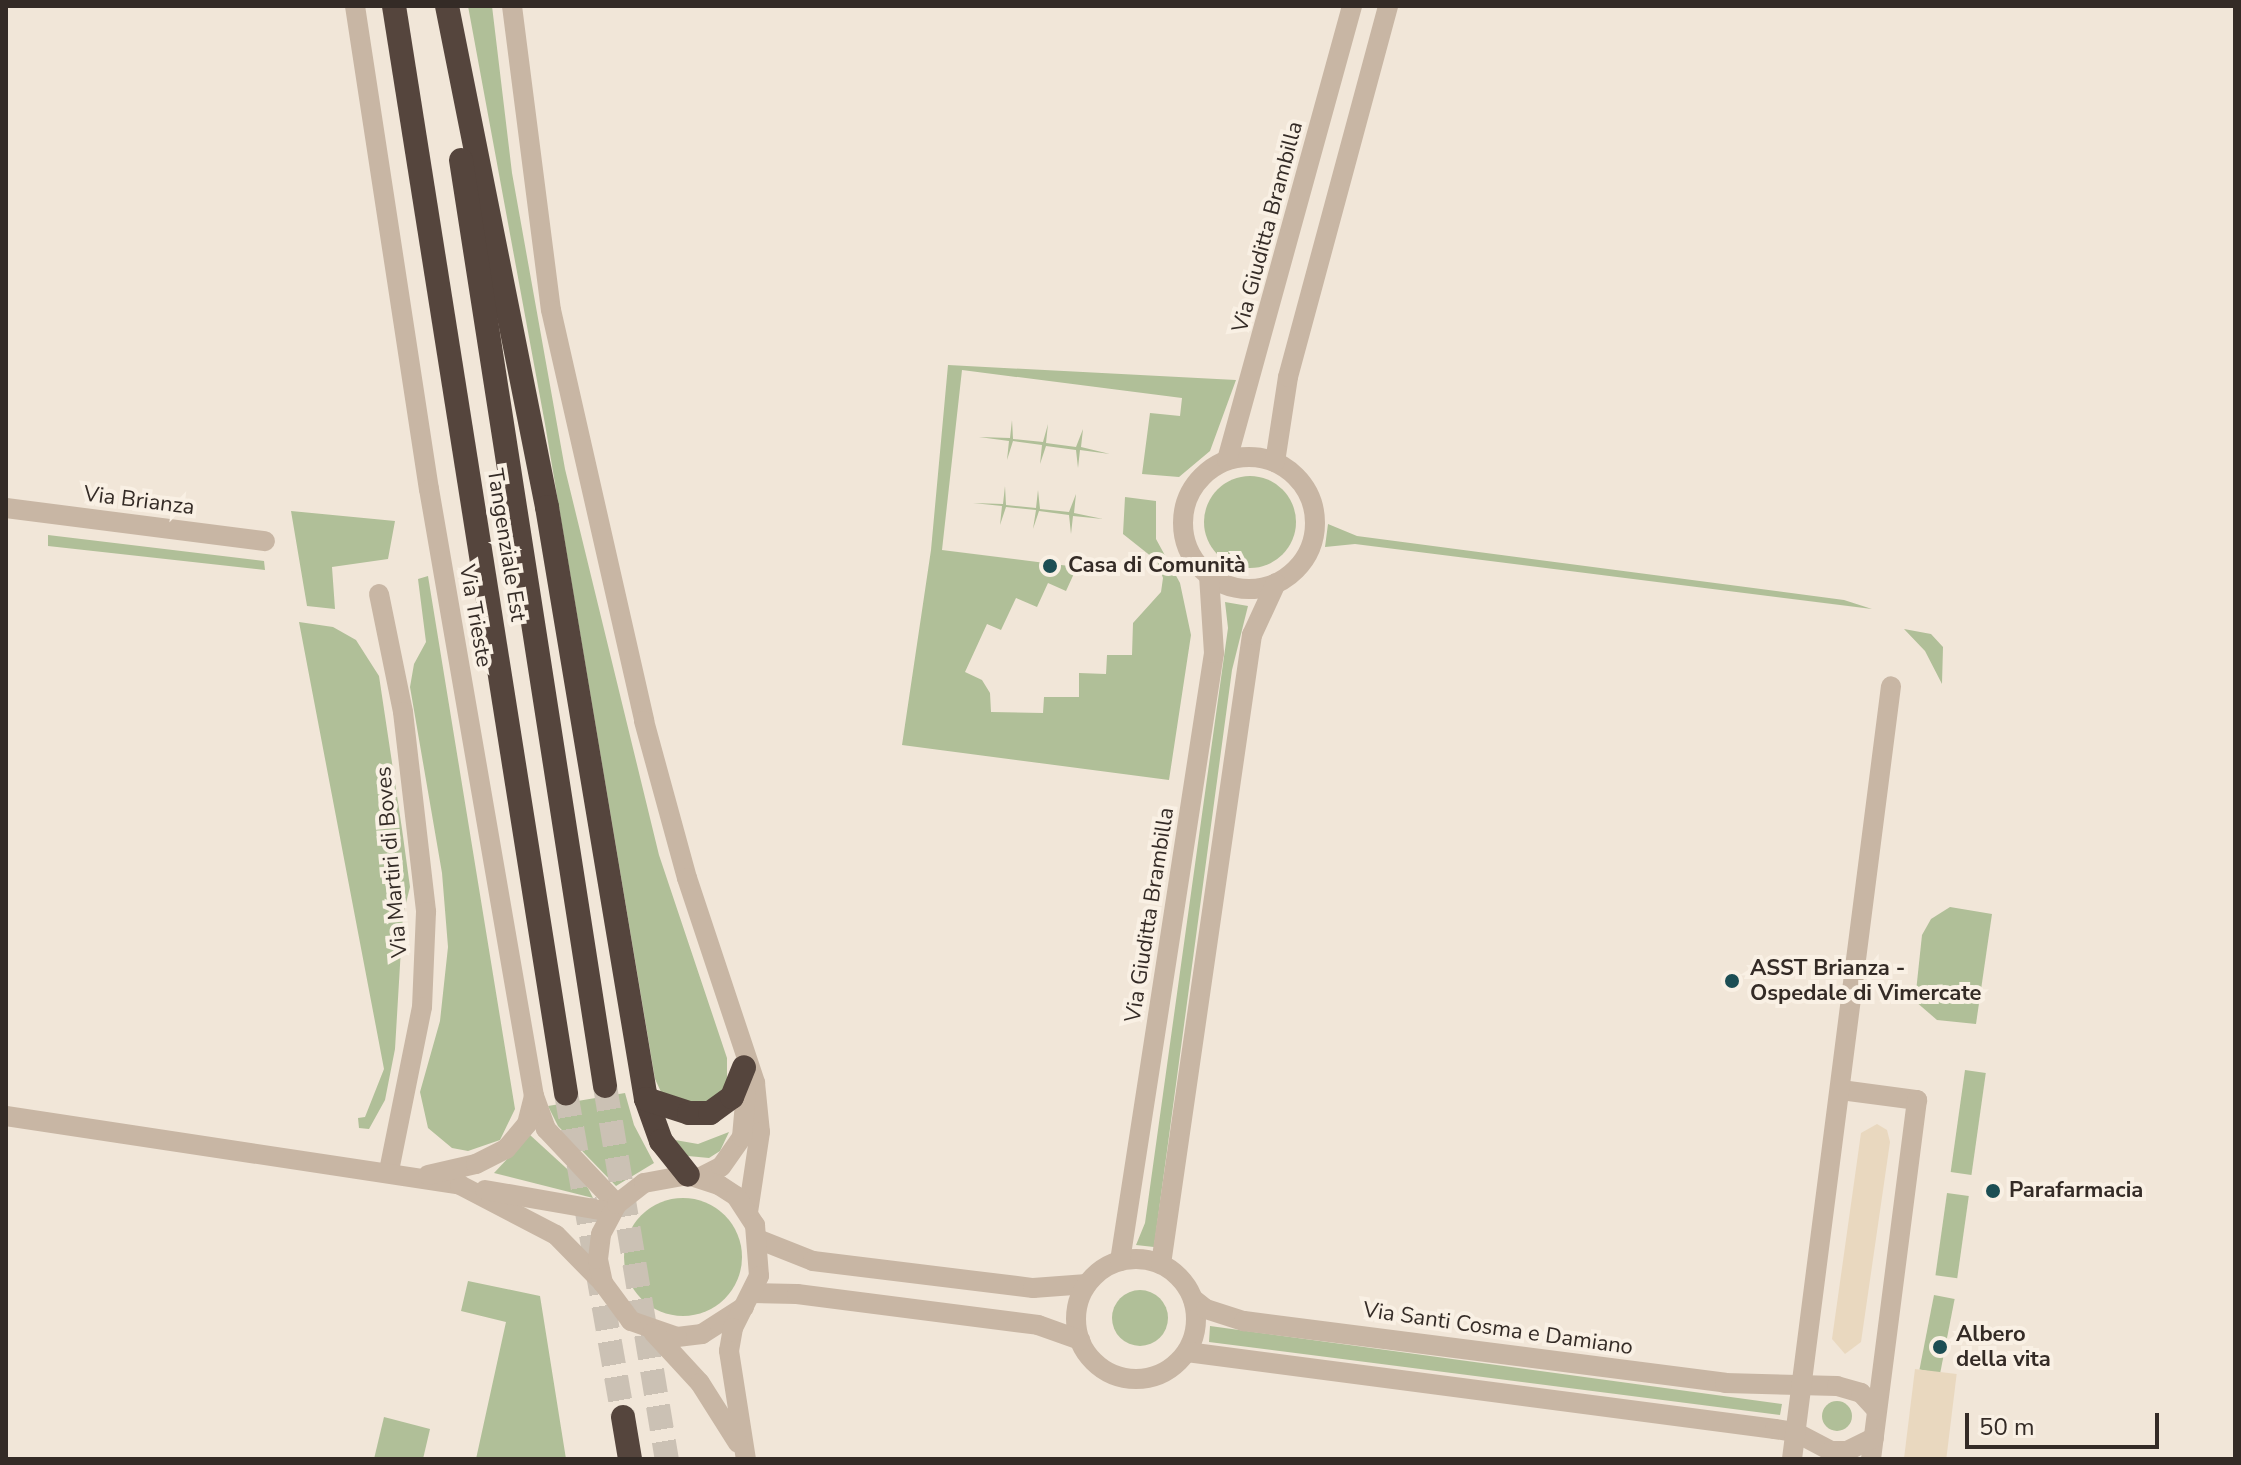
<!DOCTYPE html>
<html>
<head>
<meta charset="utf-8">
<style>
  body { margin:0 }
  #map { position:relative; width:2241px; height:1465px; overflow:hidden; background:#f1e6d8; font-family:"Nunito Sans",sans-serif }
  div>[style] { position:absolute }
  .green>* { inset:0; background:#b0bf98; transform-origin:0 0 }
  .round { border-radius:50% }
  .plaza>* { inset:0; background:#e9d8bf; transform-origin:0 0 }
  .motorway-tunnel>* { height:24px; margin-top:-12px; transform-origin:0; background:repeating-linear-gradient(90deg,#cbc1b4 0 24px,transparent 0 36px) }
  .minor>* { height:20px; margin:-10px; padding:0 10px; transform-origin:10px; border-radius:10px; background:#c8b6a4 }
  .minor>.ring { margin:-10px; padding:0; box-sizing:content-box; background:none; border:20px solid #c8b6a4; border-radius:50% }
  .tertiary>* { height:20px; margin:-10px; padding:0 10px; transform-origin:10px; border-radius:10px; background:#c8b6a4 }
  .motorway>* { height:24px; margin:-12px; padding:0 12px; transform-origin:12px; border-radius:12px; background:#55453d }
  .dots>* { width:22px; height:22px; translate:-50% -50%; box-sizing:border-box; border:4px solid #f9f0e4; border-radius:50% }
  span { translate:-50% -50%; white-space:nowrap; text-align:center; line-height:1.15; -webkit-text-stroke:8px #f9f0e4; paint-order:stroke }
  .street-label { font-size:22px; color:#342b26 }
  .poi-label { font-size:22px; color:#342b26; font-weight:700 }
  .left { translate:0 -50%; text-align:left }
  .frame { position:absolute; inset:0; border:8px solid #342b26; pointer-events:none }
  .scale { position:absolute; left:1965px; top:1413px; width:194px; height:36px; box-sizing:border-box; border:4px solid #342b26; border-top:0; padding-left:10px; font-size:24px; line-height:28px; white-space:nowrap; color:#342b26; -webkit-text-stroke:6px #f9f0e4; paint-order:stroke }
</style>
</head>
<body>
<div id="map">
  <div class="green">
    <i style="clip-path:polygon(468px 6px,492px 6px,512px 173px,565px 469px,659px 855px,727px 1058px,727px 1084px,720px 1095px,697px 1107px,662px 1094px,655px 1079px,545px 424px)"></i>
    <i style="clip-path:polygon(948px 365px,1236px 380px,1210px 451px,1179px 477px,1142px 474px,1150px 413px,1180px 416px,1182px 398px,962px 370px,942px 550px,1077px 567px,1066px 591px,1048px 583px,1037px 607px,1016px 598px,1001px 630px,987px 624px,965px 672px,982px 680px,990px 693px,991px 712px,1043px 713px,1044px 697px,1079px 697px,1079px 673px,1106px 674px,1107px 655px,1132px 655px,1133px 623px,1161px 592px,1163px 578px,1157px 561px,1123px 534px,1125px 497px,1156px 501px,1156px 539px,1180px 583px,1191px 635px,1169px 780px,902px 745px,931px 550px)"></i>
    <i style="clip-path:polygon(1012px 420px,1013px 439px,1043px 442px,1048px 424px,1046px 443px,1076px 447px,1083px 429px,1081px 447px,1110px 454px,1080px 450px,1078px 468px,1076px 450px,1046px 446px,1040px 464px,1042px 445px,1013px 441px,1007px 460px,1009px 441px,979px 437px,1010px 438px)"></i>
    <i class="round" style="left:1204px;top:476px;width:92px;height:92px"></i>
    <i style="clip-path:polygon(1005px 486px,1006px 505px,1036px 508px,1038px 490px,1040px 509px,1069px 512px,1076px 494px,1074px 513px,1103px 519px,1073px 516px,1071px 534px,1069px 515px,1039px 511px,1033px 529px,1036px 510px,1006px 507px,1000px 525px,1002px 506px,973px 503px,1003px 504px)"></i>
    <i style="clip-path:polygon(291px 511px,395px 521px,388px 559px,332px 567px,335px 609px,307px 606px)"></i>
    <i style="clip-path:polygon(1328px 524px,1357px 536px,1844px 600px,1872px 609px,1355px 544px,1325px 547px)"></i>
    <i style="clip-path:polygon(48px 535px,264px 561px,265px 570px,48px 546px)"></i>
    <i style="clip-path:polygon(428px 576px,515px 1109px,500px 1140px,468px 1151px,452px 1148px,428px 1128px,420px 1092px,440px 1021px,448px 947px,442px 873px,410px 687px,414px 664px,426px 642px,418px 579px)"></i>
    <i style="clip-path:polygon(1225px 602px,1248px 606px,1232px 670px,1154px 1247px,1136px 1245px,1145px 1223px,1228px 628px)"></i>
    <i style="clip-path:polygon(299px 622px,333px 627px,356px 640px,379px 676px,402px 829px,410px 887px,403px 915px,395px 1049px,385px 1100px,369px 1129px,359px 1128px,358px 1118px,365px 1117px,384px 1069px)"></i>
    <i style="clip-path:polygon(1904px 629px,1931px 634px,1943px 647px,1942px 684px,1925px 651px)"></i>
    <i style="clip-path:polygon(1950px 907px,1992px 914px,1976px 1024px,1937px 1020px,1915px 1001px,1922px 935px,1931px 919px)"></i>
    <i style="left:1965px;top:1070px;width:21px;height:103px;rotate:8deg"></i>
    <i style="clip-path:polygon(625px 1093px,634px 1125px,654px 1163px,616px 1186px,558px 1126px,548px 1106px)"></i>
    <i style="clip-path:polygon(729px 1132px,720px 1151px,709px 1158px,688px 1156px,675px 1140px,698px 1144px)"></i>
    <i style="clip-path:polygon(530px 1135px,588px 1188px,593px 1198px,494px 1173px)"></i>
    <i style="left:1947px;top:1193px;width:22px;height:83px;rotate:8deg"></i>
    <i class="round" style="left:624px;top:1198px;width:118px;height:118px"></i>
    <i style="clip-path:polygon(468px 1281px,540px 1296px,566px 1459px,476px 1459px,506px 1322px,461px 1311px)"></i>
    <i class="round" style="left:1112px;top:1290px;width:56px;height:56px"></i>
    <i style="left:1934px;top:1295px;width:21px;height:76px;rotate:11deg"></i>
    <i style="clip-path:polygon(1210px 1326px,1782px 1404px,1780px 1415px,1209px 1342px)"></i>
    <i class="round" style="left:1822px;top:1401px;width:30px;height:30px"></i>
    <i style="clip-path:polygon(384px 1417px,430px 1429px,423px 1459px,374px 1459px)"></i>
  </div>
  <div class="plaza">
    <i style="clip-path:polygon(1877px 1124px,1887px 1130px,1890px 1142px,1861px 1342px,1845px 1354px,1832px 1339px,1861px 1133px)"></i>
    <i style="left:1915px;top:1369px;width:42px;height:91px;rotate:7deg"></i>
  </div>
  <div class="motorway-tunnel">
    <i style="left:605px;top:1086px;width:378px;rotate:80.6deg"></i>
    <i style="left:566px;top:1093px;width:329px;rotate:80deg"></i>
  </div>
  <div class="minor">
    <i style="left:355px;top:6px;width:489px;rotate:81.3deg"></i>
    <i style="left:429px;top:489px;width:616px;rotate:80.19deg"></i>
    <i style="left:534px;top:1096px;width:35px;rotate:70deg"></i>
    <i style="left:546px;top:1129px;width:103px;rotate:46.6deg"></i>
    <i style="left:512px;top:6px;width:306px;rotate:82.7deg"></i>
    <i style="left:551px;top:310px;width:421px;rotate:77.2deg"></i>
    <i style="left:644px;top:721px;width:163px;rotate:74.7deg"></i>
    <i style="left:687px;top:878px;width:216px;rotate:71.6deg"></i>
    <i style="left:755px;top:1083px;width:49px;rotate:84.2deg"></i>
    <i style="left:760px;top:1132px;width:81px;rotate:98.5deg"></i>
    <i class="ring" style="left:1183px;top:457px;width:112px;height:112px"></i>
    <i style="left:1227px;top:460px;width:471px;rotate:-74.6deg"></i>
    <i style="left:1275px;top:462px;width:86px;rotate:-81.3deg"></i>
    <i style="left:1288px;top:377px;width:384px;rotate:-74.9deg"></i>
    <i style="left:6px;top:508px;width:261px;rotate:7.3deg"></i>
    <i style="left:379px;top:594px;width:120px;rotate:78.5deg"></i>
    <i style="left:403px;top:712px;width:201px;rotate:83.4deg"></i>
    <i style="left:426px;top:912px;width:95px;rotate:92.4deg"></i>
    <i style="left:422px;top:1007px;width:167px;rotate:101.4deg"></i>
    <i style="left:1841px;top:1090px;width:77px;rotate:7.5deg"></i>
    <i style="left:1917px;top:1100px;width:362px;rotate:97.3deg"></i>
    <i style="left:6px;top:1116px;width:459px;rotate:8.6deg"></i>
    <i style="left:460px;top:1185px;width:108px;rotate:27.5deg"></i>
    <i style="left:556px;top:1235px;width:67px;rotate:45.6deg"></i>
    <i style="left:428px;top:1175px;width:49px;rotate:-12.9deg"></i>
    <i style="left:476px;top:1164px;width:34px;rotate:-27deg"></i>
    <i style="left:506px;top:1149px;width:33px;rotate:-50deg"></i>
    <i style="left:527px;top:1124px;width:29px;rotate:-76deg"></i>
    <i style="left:701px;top:1177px;width:22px;rotate:-27deg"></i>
    <i style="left:721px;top:1167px;width:37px;rotate:-55deg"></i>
    <i style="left:742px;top:1137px;width:45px;rotate:-84.9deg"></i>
    <i style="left:485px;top:1190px;width:128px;rotate:9.9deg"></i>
    <i style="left:760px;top:1240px;width:57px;rotate:21.6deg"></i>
    <i style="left:813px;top:1261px;width:222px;rotate:7deg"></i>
    <i style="left:1033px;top:1288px;width:54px;rotate:-4.2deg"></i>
    <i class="ring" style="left:1076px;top:1259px;width:100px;height:100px"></i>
    <i style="left:1120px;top:1261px;width:615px;rotate:-81.21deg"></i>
    <i style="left:1214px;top:653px;width:77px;rotate:-93.7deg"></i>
    <i style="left:1161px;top:1264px;width:636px;rotate:-81.77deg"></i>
    <i style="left:1252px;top:635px;width:57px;rotate:-65.2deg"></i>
    <i style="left:753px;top:1293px;width:44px;rotate:1.3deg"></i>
    <i style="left:797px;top:1294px;width:243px;rotate:7.3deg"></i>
    <i style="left:1038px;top:1325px;width:45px;rotate:19.7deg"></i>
    <i style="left:1193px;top:1299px;width:16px;rotate:38deg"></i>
    <i style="left:1206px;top:1309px;width:40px;rotate:18deg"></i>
    <i style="left:1244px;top:1321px;width:485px;rotate:7.3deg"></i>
    <i style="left:1725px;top:1383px;width:112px;rotate:1.5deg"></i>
    <i style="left:1837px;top:1386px;width:25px;rotate:16deg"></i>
    <i style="left:1861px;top:1393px;width:23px;rotate:47deg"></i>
    <i style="left:1187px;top:1352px;width:593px;rotate:7.46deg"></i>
    <i style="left:1775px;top:1429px;width:20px;rotate:9deg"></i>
    <i style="left:1795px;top:1432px;width:41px;rotate:27.8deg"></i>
    <i style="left:1831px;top:1451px;width:16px"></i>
    <i style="left:1847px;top:1451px;width:30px;rotate:-26deg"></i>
    <i style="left:1792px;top:1459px;width:779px;rotate:-82.7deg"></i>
  </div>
  <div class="tertiary">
    <i style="left:744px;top:1307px;width:50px;rotate:147.3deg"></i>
    <i style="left:702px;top:1334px;width:25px;rotate:173deg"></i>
    <i style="left:677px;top:1337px;width:49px;rotate:-160.8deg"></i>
    <i style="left:631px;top:1321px;width:47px;rotate:-126.4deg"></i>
    <i style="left:603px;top:1283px;width:25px;rotate:-102deg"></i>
    <i style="left:598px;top:1259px;width:25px;rotate:-83deg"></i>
    <i style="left:601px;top:1234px;width:34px;rotate:-62deg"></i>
    <i style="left:617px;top:1204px;width:34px;rotate:-38deg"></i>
    <i style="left:644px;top:1183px;width:45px;rotate:-10.3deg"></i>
    <i style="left:688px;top:1175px;width:33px;rotate:18deg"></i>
    <i style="left:719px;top:1185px;width:20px;rotate:33deg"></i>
    <i style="left:736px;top:1196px;width:35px;rotate:57deg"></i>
    <i style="left:755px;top:1225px;width:51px;rotate:85.5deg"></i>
    <i style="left:759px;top:1276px;width:58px;rotate:116.6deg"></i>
    <i style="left:733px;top:1328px;width:23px;rotate:100deg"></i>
    <i style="left:729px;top:1351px;width:109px;rotate:81.1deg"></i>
    <i style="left:653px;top:1332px;width:69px;rotate:47.3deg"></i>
    <i style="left:700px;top:1383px;width:71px;rotate:57.7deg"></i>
  </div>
  <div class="motorway">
    <i style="left:394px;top:6px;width:1101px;rotate:81.01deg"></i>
    <i style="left:447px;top:6px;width:511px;rotate:78.71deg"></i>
    <i style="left:547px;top:507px;width:600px;rotate:80.51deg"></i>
    <i style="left:646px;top:1099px;width:45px;rotate:70.3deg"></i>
    <i style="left:661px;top:1141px;width:43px;rotate:51.5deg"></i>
    <i style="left:461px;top:160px;width:937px;rotate:81.16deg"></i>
    <i style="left:646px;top:1099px;width:45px;rotate:18deg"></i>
    <i style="left:689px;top:1113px;width:21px"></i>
    <i style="left:710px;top:1113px;width:27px;rotate:-36deg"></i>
    <i style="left:732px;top:1097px;width:32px;rotate:-68deg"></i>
    <i style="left:623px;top:1417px;width:43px;rotate:80.5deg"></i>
  </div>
  <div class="dots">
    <i style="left:1050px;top:566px;background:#1c4e54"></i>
    <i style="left:1732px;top:981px;background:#1c4e54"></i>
    <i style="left:1993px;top:1191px;background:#1c4e54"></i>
    <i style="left:1940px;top:1347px;background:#1c4e54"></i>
  </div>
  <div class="street-label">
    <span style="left:1268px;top:227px;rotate:-75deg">Via Giuditta Brambilla</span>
    <span style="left:139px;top:501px;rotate:7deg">Via Brianza</span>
    <span style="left:506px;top:545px;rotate:81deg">Tangenziale Est</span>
    <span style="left:475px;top:616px;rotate:80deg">Via Trieste</span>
    <span style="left:392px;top:862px;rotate:-95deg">Via Martiri di Boves</span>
    <span style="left:1150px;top:915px;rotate:-81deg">Via Giuditta Brambilla</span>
    <span style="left:1498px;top:1329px;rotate:8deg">Via Santi Cosma e Damiano</span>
  </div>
  <div class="poi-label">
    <span class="left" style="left:1068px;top:566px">Casa di Comunità</span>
    <span class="left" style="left:1750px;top:981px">ASST Brianza -<br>Ospedale di Vimercate</span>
    <span class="left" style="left:2009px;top:1191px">Parafarmacia</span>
    <span class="left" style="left:1956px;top:1347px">Albero<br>della vita</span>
  </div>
  <div class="frame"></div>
  <div class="scale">50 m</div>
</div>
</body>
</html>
